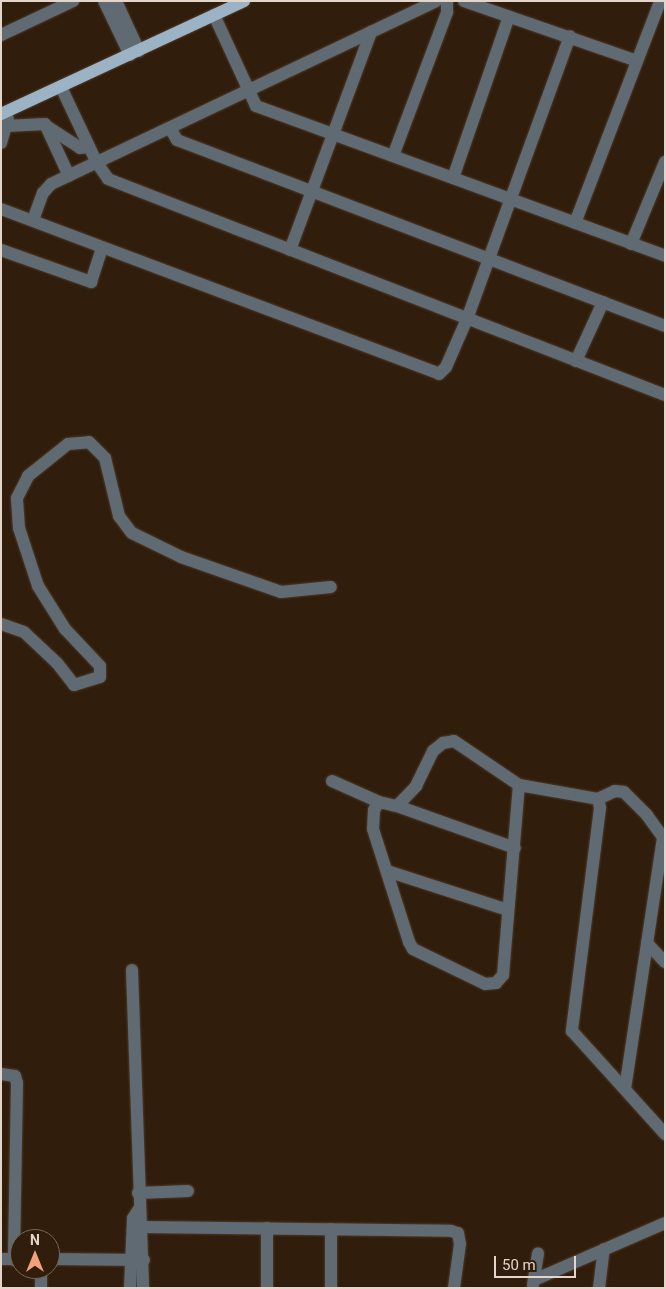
<!DOCTYPE html>
<html>
<head>
<meta charset="utf-8">
<style>
  body { margin:0 }
  #map { position:relative; width:666px; height:1289px; overflow:hidden; background:#311d0b; font-family:Roboto,sans-serif }
  div>[style] { position:absolute }
  .roads { filter:drop-shadow(0 0 1px #4d3a2a) drop-shadow(0 0 1px #4d3a2a) }
  .minor>* { height:12px; margin:-6px; padding:0 6px; transform-origin:6px; border-radius:6px; background:#5f6a73 }
  .major>* { height:12px; margin:-6px; padding:0 6px; transform-origin:6px; border-radius:6px; background:#9cb2c5 }
  span { translate:-50% -50%; white-space:nowrap; text-align:center; line-height:1.15; -webkit-text-stroke:4px #311d0b; paint-order:stroke }
  .frame { position:absolute; inset:0; border:2px solid #e3d5ca; pointer-events:none }
  .north { position:absolute; left:10px; top:1229px; width:50px; height:50px; box-sizing:border-box; background:#311d0b; border:1px solid #786757; border-radius:50%; rotate:0deg; font-size:14px; font-weight:700; line-height:20px; text-align:center; color:#e3d5ca }
  .north::after { content:''; display:block; margin:auto; width:18px; height:22px; background:#f1a17c; clip-path:polygon(50% 0,100% 100%,50% 72%,0 100%) }
  .scale { position:absolute; left:494px; top:1256px; width:82px; height:22px; box-sizing:border-box; border:2px solid #e3d5ca; border-top:0; padding-left:6px; font-size:15px; line-height:18px; white-space:nowrap; color:#e3d5ca; -webkit-text-stroke:4px #311d0b; paint-order:stroke }
</style>
</head>
<body>
<div id="map">
  <div class="roads">
    <div class="minor">
      <i style="left:104px;top:1px;width:60px;rotate:64.3deg"></i>
      <i style="left:116px;top:1px;width:55px;rotate:65.3deg"></i>
      <i style="left:464px;top:1px;width:183px;rotate:19.1deg"></i>
      <i style="left:214px;top:15px;width:100px;rotate:65.2deg"></i>
      <i style="left:256px;top:106px;width:436px;rotate:20.1deg"></i>
      <i style="left:1px;top:35px;width:80px;rotate:-25.3deg"></i>
      <i style="left:61px;top:87px;width:84px;rotate:64.7deg"></i>
      <i style="left:97px;top:163px;width:19px;rotate:55deg"></i>
      <i style="left:108px;top:179px;width:597px;rotate:21.2deg"></i>
      <i style="left:6px;top:126px;width:39px;rotate:-3deg"></i>
      <i style="left:45px;top:124px;width:57px;rotate:65.2deg"></i>
      <i style="left:48px;top:127px;width:38px;rotate:33deg"></i>
      <i style="left:80px;top:148px;width:9px;rotate:-6deg"></i>
      <i style="left:170px;top:128px;width:14px;rotate:60deg"></i>
      <i style="left:177px;top:140px;width:522px;rotate:20.86deg"></i>
      <i style="left:1px;top:143px;width:25px;rotate:-74deg"></i>
      <i style="left:393px;top:156px;width:154px;rotate:-69.4deg"></i>
      <i style="left:447px;top:12px;width:11px;rotate:-90deg"></i>
      <i style="left:453px;top:178px;width:171px;rotate:-70.9deg"></i>
      <i style="left:1px;top:209px;width:468px;rotate:20.6deg"></i>
      <i style="left:439px;top:374px;width:10px;rotate:-45deg"></i>
      <i style="left:446px;top:367px;width:52px;rotate:-66.4deg"></i>
      <i style="left:467px;top:319px;width:301px;rotate:-70deg"></i>
      <i style="left:33px;top:220px;width:29px;rotate:-70deg"></i>
      <i style="left:43px;top:193px;width:12px;rotate:-48deg"></i>
      <i style="left:51px;top:184px;width:426px;rotate:-25.4deg"></i>
      <i style="left:575px;top:223px;width:238px;rotate:-69deg"></i>
      <i style="left:631px;top:244px;width:89px;rotate:-67.5deg"></i>
      <i style="left:1px;top:250px;width:96px;rotate:19.6deg"></i>
      <i style="left:91px;top:282px;width:36px;rotate:-72deg"></i>
      <i style="left:290px;top:250px;width:233px;rotate:-69.6deg"></i>
      <i style="left:576px;top:361px;width:65px;rotate:-65.4deg"></i>
      <i style="left:1px;top:624px;width:24px;rotate:19deg"></i>
      <i style="left:24px;top:632px;width:45px;rotate:43.2deg"></i>
      <i style="left:57px;top:663px;width:28px;rotate:52deg"></i>
      <i style="left:74px;top:685px;width:27px;rotate:-17deg"></i>
      <i style="left:100px;top:677px;width:11px;rotate:-90deg"></i>
      <i style="left:100px;top:666px;width:51px;rotate:-133.4deg"></i>
      <i style="left:65px;top:629px;width:51px;rotate:-122.1deg"></i>
      <i style="left:38px;top:586px;width:61px;rotate:-108.1deg"></i>
      <i style="left:19px;top:528px;width:30px;rotate:-94deg"></i>
      <i style="left:17px;top:498px;width:25px;rotate:-63deg"></i>
      <i style="left:28px;top:476px;width:51px;rotate:-38.7deg"></i>
      <i style="left:68px;top:444px;width:21px;rotate:-5deg"></i>
      <i style="left:89px;top:442px;width:23px;rotate:45deg"></i>
      <i style="left:105px;top:458px;width:60px;rotate:76.4deg"></i>
      <i style="left:119px;top:516px;width:21px;rotate:53deg"></i>
      <i style="left:132px;top:533px;width:55px;rotate:26.1deg"></i>
      <i style="left:181px;top:557px;width:106px;rotate:19.3deg"></i>
      <i style="left:281px;top:592px;width:50px;rotate:-5.7deg"></i>
      <i style="left:332px;top:781px;width:51px;rotate:24.1deg"></i>
      <i style="left:379px;top:802px;width:18px;rotate:13deg"></i>
      <i style="left:397px;top:806px;width:28px;rotate:-46deg"></i>
      <i style="left:416px;top:786px;width:39px;rotate:-64deg"></i>
      <i style="left:433px;top:751px;width:13px;rotate:-39deg"></i>
      <i style="left:443px;top:743px;width:11px;rotate:-10deg"></i>
      <i style="left:454px;top:741px;width:78px;rotate:34.1deg"></i>
      <i style="left:519px;top:785px;width:80px;rotate:10deg"></i>
      <i style="left:379px;top:802px;width:9px;rotate:122deg"></i>
      <i style="left:374px;top:810px;width:19px;rotate:93deg"></i>
      <i style="left:373px;top:829px;width:119px;rotate:72.3deg"></i>
      <i style="left:409px;top:942px;width:8px;rotate:60deg"></i>
      <i style="left:413px;top:949px;width:80px;rotate:25.9deg"></i>
      <i style="left:485px;top:984px;width:11px;rotate:-5deg"></i>
      <i style="left:496px;top:983px;width:11px;rotate:-49deg"></i>
      <i style="left:503px;top:975px;width:191px;rotate:-85.2deg"></i>
      <i style="left:397px;top:806px;width:125px;rotate:19.6deg"></i>
      <i style="left:665px;top:840px;width:31px;rotate:-126deg"></i>
      <i style="left:647px;top:815px;width:33px;rotate:-135deg"></i>
      <i style="left:624px;top:792px;width:9px;rotate:-174deg"></i>
      <i style="left:615px;top:791px;width:19px;rotate:155deg"></i>
      <i style="left:598px;top:799px;width:9px;rotate:77deg"></i>
      <i style="left:600px;top:808px;width:225px;rotate:97.2deg"></i>
      <i style="left:572px;top:1031px;width:139px;rotate:47.9deg"></i>
      <i style="left:387px;top:871px;width:127px;rotate:17.9deg"></i>
      <i style="left:647px;top:943px;width:26px;rotate:47deg"></i>
      <i style="left:132px;top:970px;width:318px;rotate:88deg"></i>
      <i style="left:1px;top:1074px;width:14px;rotate:8deg"></i>
      <i style="left:15px;top:1076px;width:7px;rotate:74deg"></i>
      <i style="left:17px;top:1083px;width:177px;rotate:91deg"></i>
      <i style="left:625px;top:1089px;width:253px;rotate:-81.4deg"></i>
      <i style="left:138px;top:1193px;width:50px;rotate:-2.3deg"></i>
      <i style="left:142px;top:1227px;width:309px;rotate:0.7deg"></i>
      <i style="left:451px;top:1231px;width:7px;rotate:16deg"></i>
      <i style="left:458px;top:1233px;width:11px;rotate:80deg"></i>
      <i style="left:460px;top:1244px;width:44px;rotate:97.8deg"></i>
      <i style="left:1px;top:1259px;width:19px"></i>
      <i style="left:50px;top:1259px;width:94px;rotate:0.6deg"></i>
      <i style="left:41px;top:1269px;width:19px;rotate:90deg"></i>
      <i style="left:534px;top:1280px;width:143px;rotate:-23.5deg"></i>
      <i style="left:533px;top:1285px;width:32px;rotate:-81deg"></i>
      <i style="left:130px;top:1288px;width:70px;rotate:-87.5deg"></i>
      <i style="left:133px;top:1218px;width:11px;rotate:-56deg"></i>
      <i style="left:267px;top:1288px;width:60px;rotate:-90deg"></i>
      <i style="left:331px;top:1288px;width:59px;rotate:-90deg"></i>
      <i style="left:599px;top:1288px;width:39px;rotate:-83deg"></i>
    </div>
    <div class="major">
      <i style="left:1px;top:114px;width:268px;rotate:-24.9deg"></i>
    </div>
  </div>
  <div class="frame"></div>
  <div class="north">N</div>
  <div class="scale">50 m</div>
</div>
</body>
</html>
